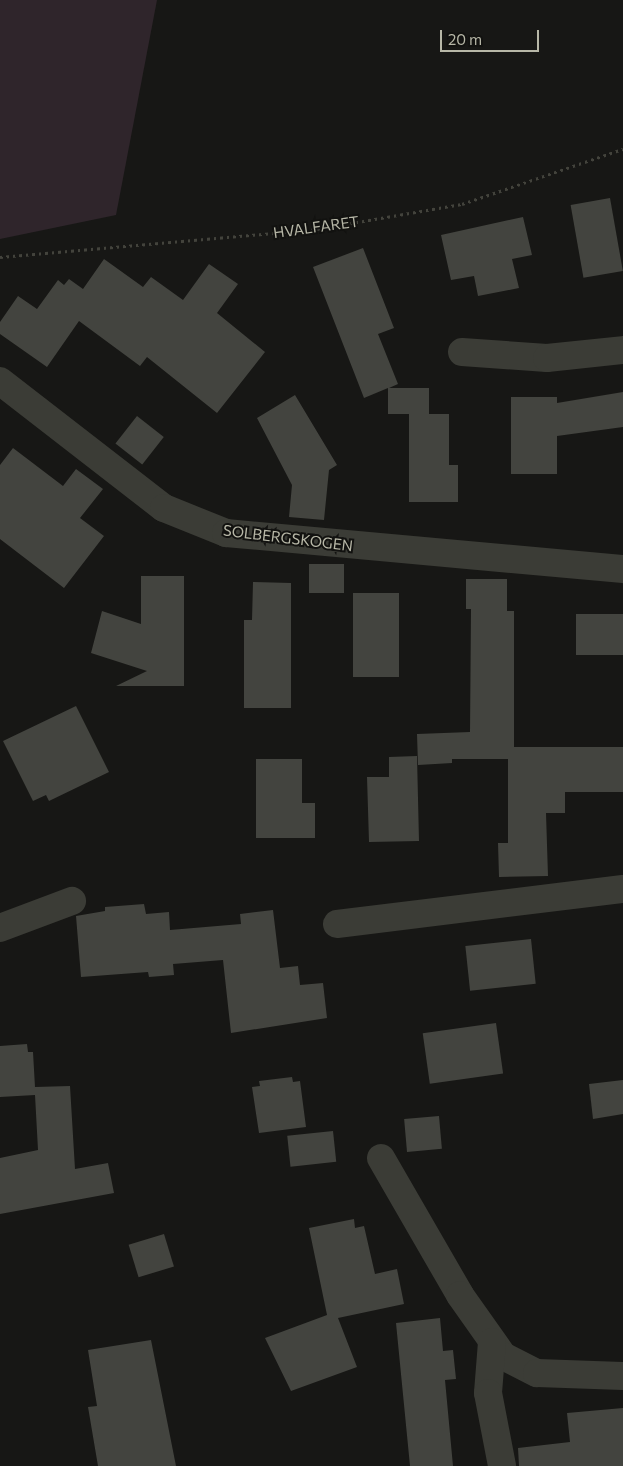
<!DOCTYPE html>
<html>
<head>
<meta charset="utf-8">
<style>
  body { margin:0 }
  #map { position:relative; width:623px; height:1466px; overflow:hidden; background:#171715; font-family:Commissioner,sans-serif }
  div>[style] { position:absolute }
  .green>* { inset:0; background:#2f252b }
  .building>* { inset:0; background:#43443f; transform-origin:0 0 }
  .path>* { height:3px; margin-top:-1.5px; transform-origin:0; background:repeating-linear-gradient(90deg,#43433c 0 2.5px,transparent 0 6.5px) }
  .minor>* { height:28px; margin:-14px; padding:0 14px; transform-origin:14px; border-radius:14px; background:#3b3c36 }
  span { translate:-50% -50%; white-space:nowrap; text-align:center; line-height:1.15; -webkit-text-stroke:4px #121210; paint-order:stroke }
  .street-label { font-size:15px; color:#b7b7a7 }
  .scale { position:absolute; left:440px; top:30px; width:99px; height:22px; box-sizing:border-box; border:2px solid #b7b7a7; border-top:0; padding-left:6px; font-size:15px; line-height:18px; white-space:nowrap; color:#b7b7a7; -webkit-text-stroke:4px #121210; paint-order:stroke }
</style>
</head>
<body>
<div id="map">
  <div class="green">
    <i style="clip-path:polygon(0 0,157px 0,116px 215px,0 239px)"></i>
  </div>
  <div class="building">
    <i style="left:610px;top:198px;width:74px;height:40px;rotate:80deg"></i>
    <i style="clip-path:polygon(523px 217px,532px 255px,512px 259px,519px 288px,478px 296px,474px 276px,451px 280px,441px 235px)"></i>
    <i style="clip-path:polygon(363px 248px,394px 328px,378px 334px,398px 384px,389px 388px,429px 388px,429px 414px,449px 414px,449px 465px,458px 465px,458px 502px,409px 502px,409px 414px,388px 414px,388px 388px,364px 398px,313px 267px)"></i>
    <i style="clip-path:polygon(104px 259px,143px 287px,151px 277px,183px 300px,209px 264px,238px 284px,217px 313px,265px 352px,217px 413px,147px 357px,140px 366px,79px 321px,47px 367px,0 334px,0 322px,18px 296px,37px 309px,58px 280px,64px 285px,69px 279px,83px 289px)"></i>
    <i style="clip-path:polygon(623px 392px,623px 427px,557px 436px,557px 474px,511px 474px,511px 397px,557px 397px,557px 403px)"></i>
    <i style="clip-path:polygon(295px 395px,337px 465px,329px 470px,324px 520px,289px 517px,292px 485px,257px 418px)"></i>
    <i style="left:137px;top:416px;width:34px;height:35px;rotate:38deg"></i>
    <i style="clip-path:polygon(13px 448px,63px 486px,76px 469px,103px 489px,80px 518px,104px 536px,64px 588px,0 539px,0 465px)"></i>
    <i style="left:309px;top:564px;width:35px;height:29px"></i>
    <i style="clip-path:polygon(141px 576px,184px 576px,184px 686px,116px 686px,147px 671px,91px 653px,102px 611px,141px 624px)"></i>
    <i style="clip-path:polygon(466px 579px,507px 579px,507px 611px,514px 611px,514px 747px,623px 747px,623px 792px,565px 792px,565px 813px,546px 813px,548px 876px,499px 877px,498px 843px,508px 843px,508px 759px,452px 759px,452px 763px,418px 765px,417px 734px,470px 732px,471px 609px,466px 609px)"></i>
    <i style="clip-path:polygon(253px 582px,291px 583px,291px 708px,244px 708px,244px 620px,252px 620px)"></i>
    <i style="left:353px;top:593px;width:46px;height:84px"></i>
    <i style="left:576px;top:614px;width:47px;height:41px"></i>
    <i style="clip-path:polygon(76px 706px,109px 772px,49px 801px,46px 795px,33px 801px,3px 741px)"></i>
    <i style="clip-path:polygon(417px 756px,419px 841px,369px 842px,367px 777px,389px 777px,389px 757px)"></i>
    <i style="clip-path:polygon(256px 759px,302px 759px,302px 803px,315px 803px,315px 838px,256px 838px)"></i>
    <i style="clip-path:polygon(144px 904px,146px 914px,169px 912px,170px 930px,241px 924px,240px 914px,273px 910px,280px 968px,298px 966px,300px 985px,323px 983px,327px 1018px,231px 1033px,223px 960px,173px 964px,174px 975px,149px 977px,148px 972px,81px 977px,76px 916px,105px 911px,105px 907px)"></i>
    <i style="left:531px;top:939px;width:45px;height:66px;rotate:84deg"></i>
    <i style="left:496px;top:1023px;width:51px;height:74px;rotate:82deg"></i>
    <i style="clip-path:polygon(27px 1044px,28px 1052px,33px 1052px,35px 1087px,70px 1086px,75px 1169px,108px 1163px,114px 1193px,0 1214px,0 1158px,38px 1150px,35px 1095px,0 1097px,0 1046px)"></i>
    <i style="clip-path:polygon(292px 1077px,293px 1082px,300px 1081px,306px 1127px,259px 1133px,252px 1087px,260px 1086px,259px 1081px)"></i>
    <i style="clip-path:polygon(623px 1080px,623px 1114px,593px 1119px,589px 1084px)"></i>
    <i style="left:439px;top:1116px;width:33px;height:35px;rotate:85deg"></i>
    <i style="left:333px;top:1131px;width:31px;height:46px;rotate:84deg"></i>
    <i style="clip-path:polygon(354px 1219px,355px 1228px,364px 1226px,375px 1274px,397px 1269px,404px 1304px,338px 1318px,357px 1367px,291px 1391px,265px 1338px,327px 1315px,309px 1228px)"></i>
    <i style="left:164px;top:1234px;width:34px;height:37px;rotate:73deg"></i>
    <i style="clip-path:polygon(440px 1318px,443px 1351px,453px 1350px,456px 1379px,445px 1380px,453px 1466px,410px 1466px,396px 1323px)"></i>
    <i style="clip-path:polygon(151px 1340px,176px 1466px,98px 1466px,88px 1407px,97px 1406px,88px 1350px)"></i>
    <i style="clip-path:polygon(623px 1408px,623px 1466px,519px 1466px,518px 1448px,570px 1442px,567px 1413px)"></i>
  </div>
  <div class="path">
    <i style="left:0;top:257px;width:318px;rotate:-5deg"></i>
    <i style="left:317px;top:229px;width:147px;rotate:-9.8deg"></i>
    <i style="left:462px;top:204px;width:170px;rotate:-18.9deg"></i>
  </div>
  <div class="minor">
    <i style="left:462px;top:352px;width:85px;rotate:4deg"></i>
    <i style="left:547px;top:358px;width:76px;rotate:-6deg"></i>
    <i style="left:0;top:381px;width:207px;rotate:37.8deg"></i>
    <i style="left:164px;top:508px;width:67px;rotate:22deg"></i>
    <i style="left:226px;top:533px;width:399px;rotate:5.2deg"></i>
    <i style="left:337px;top:924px;width:288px;rotate:-7deg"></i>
    <i style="left:0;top:928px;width:77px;rotate:-20.6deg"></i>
    <i style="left:381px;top:1158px;width:158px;rotate:60deg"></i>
    <i style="left:460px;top:1295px;width:75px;rotate:54.8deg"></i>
    <i style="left:503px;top:1356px;width:38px;rotate:27deg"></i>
    <i style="left:537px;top:1373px;width:86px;rotate:2deg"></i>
    <i style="left:492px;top:1342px;width:51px;rotate:94.5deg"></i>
    <i style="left:488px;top:1393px;width:74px;rotate:79.1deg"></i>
  </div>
  <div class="street-label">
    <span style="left:316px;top:227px;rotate:-8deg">HVALFARET</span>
    <span style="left:288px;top:538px;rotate:7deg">SOLBERGSKOGEN</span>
  </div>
  <div class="scale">20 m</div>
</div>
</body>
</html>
